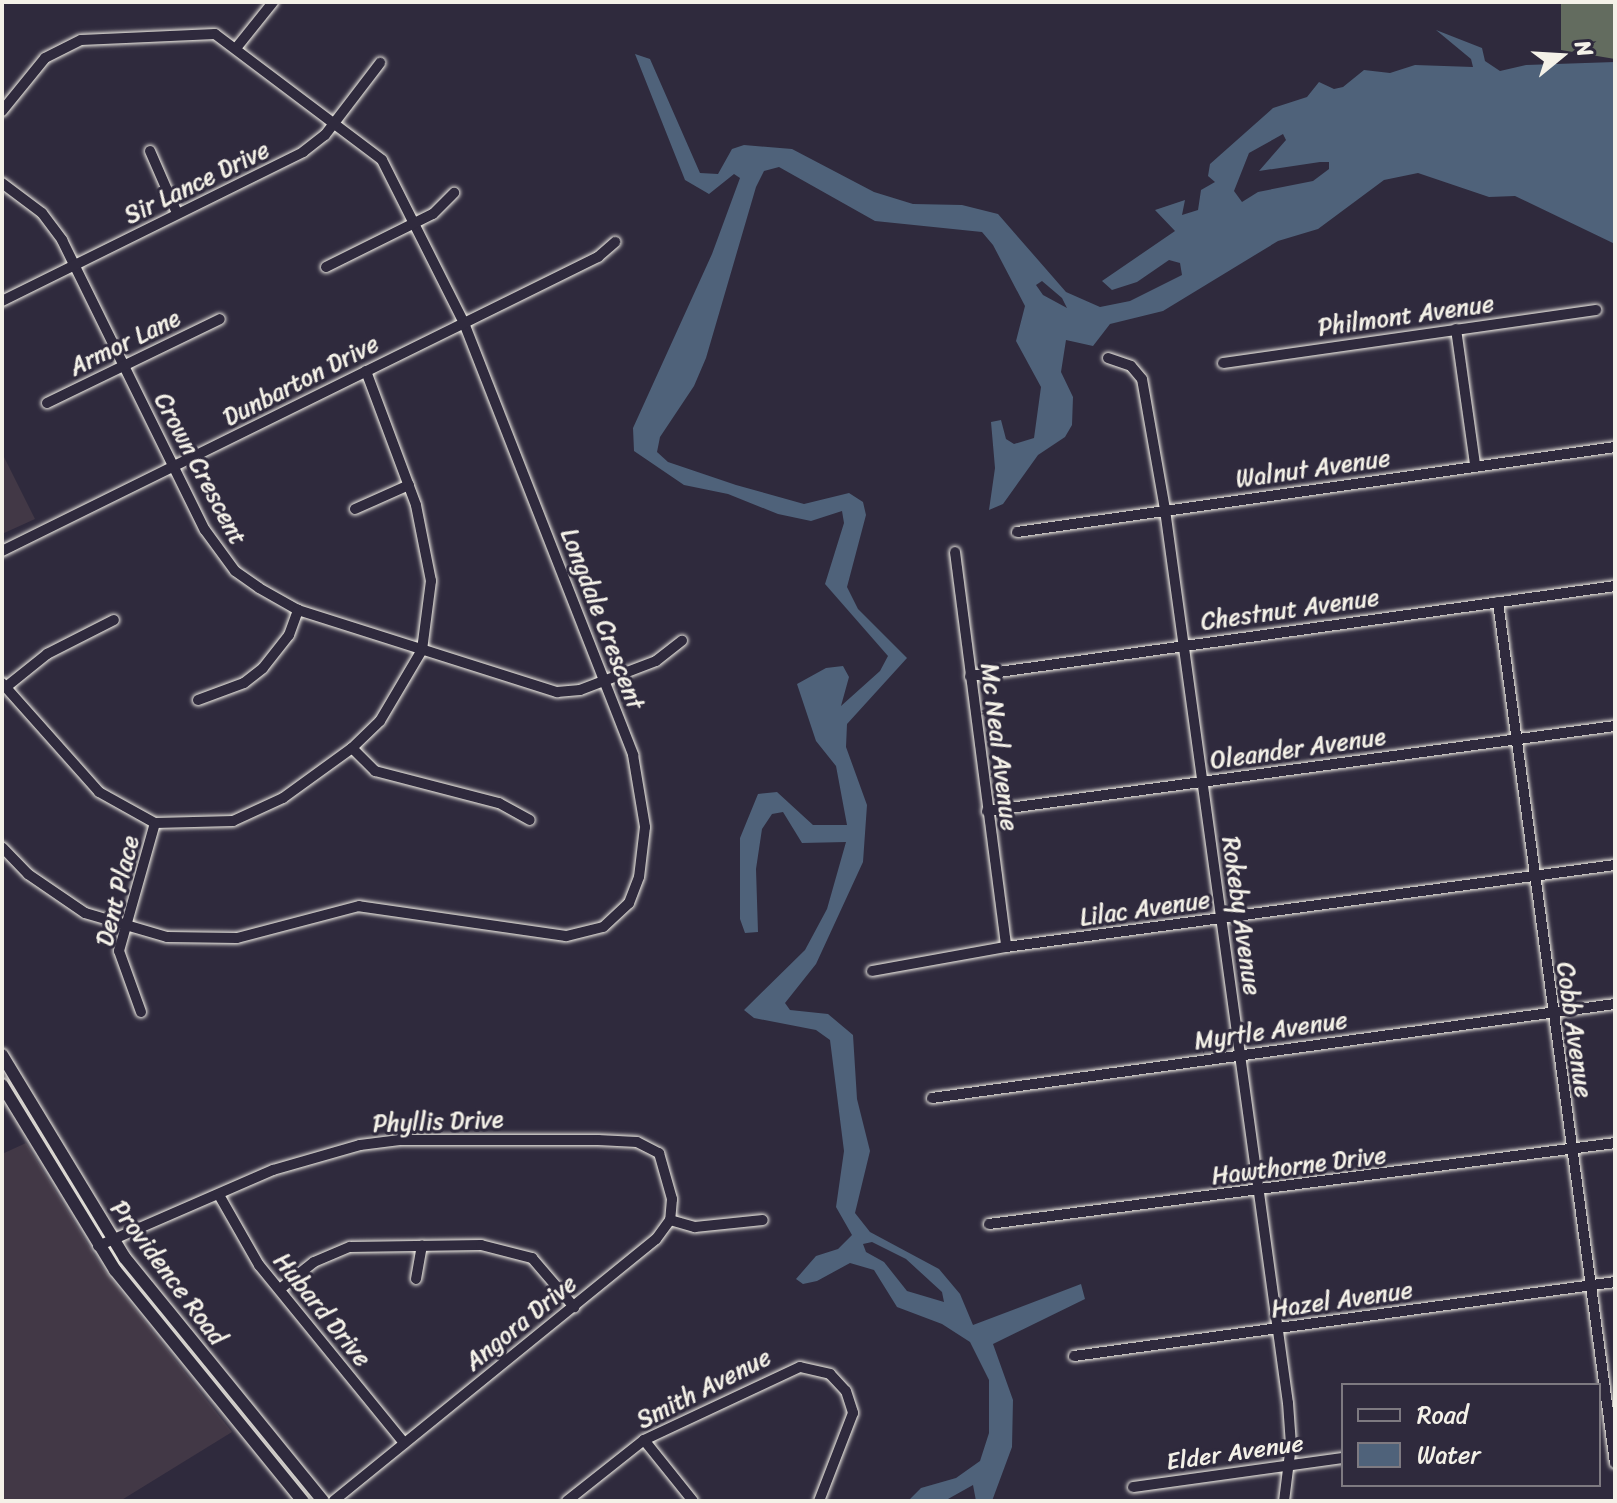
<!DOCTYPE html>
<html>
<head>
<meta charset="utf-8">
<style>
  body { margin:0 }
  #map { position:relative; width:1617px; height:1503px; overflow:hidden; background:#2f2a3d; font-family:Sriracha,sans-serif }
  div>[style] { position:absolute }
  .built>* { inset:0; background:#423846 }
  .green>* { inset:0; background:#636c5f }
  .water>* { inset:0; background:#4f627a }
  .roads { filter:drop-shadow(0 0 2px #f4f1e8) drop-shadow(0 0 2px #f4f1e8) }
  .minor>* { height:10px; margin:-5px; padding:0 5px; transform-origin:5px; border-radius:5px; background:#2f2a3d }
  .major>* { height:12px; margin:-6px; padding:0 6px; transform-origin:6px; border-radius:6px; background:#2f2a3d }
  span { translate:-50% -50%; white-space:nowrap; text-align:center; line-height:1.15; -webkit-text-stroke:6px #2f2a3d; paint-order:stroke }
  .street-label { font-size:24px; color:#f4f1e8 }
  .frame { position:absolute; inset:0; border:4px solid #f4f1e8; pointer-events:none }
  .legend { position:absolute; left:1341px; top:1383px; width:260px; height:104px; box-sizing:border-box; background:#2f2a3d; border:2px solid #7e7a81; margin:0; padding:10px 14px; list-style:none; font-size:24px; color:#f4f1e8 }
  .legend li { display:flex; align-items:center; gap:16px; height:40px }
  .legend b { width:40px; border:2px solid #7e7a81 }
  .north { position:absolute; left:1521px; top:16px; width:80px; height:80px; -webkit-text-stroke:6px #2f2a3d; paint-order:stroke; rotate:72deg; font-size:22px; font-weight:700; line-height:32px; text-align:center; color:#f4f1e8 }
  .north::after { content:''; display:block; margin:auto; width:28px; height:36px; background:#f4f1e8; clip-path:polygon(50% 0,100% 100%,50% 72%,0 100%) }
</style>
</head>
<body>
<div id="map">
  <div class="built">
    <i style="clip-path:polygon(2px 453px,35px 519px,2px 534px)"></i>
    <i style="clip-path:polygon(26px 1143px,101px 1266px,232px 1432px,120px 1501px,2px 1501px,2px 1154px)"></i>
  </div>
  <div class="green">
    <i style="clip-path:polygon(1561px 2px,1615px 2px,1615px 59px,1561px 50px)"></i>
  </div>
  <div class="water">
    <i style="clip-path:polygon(evenodd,1436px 30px,1482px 48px,1485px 61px,1500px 71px,1526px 65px,1615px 62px,1615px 244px,1515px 196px,1489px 197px,1418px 173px,1384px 180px,1318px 229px,1278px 241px,1163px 311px,1110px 324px,1093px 346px,1066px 340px,1061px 372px,1073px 397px,1072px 425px,1065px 437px,1038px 455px,1003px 504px,989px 510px,995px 468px,991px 422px,1001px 420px,1006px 439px,1014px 444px,1034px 438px,1041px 387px,1016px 341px,1025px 306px,993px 245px,982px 232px,875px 221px,779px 167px,764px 171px,756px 187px,706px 358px,694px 386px,660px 437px,657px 452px,668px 462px,736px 485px,804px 504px,849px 493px,863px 502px,866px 515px,847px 587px,858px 609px,907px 658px,847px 724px,846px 747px,867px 805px,863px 862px,816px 964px,785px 1003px,790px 1010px,828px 1014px,853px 1035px,857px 1099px,870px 1151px,855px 1213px,870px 1232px,939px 1269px,960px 1294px,973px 1325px,1081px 1284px,1085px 1299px,993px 1344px,1013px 1400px,1012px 1447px,992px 1501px,976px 1501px,973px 1485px,948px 1499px,908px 1501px,921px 1488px,956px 1478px,980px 1461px,989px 1433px,989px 1380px,970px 1342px,942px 1324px,897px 1307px,874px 1270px,850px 1263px,817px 1281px,803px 1284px,796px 1279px,816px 1256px,838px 1249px,852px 1235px,836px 1207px,844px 1151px,830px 1040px,816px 1030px,754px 1018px,744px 1010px,805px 950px,827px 909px,846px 842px,802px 843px,783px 812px,772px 814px,762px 829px,756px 869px,758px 932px,745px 933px,740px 919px,740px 838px,758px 794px,777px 792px,813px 825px,847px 825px,836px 766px,816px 741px,797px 684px,826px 668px,843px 666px,849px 677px,841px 706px,880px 671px,888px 656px,825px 584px,844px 523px,842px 511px,811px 521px,778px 514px,728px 494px,684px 485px,634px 451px,633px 428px,712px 254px,740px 178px,734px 174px,709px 194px,685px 180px,635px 54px,650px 59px,700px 173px,718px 174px,732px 149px,744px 145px,792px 149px,874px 192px,913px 204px,962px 205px,998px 214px,1066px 292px,1100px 307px,1130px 301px,1182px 275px,1180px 263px,1169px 260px,1137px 282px,1112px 290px,1102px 281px,1175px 231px,1155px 210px,1185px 200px,1182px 215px,1198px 210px,1201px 190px,1215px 182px,1208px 176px,1210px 164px,1273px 108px,1307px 97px,1319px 82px,1334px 89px,1343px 87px,1364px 70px,1390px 73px,1415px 65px,1473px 67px,1471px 59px,1436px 30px,1283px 134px,1286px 140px,1259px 171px,1320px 162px,1329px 162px,1329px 169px,1313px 181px,1258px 192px,1242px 202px,1234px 191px,1249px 153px,1283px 134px,1436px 30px,1042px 281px,1062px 298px,1067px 308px,1043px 295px,1036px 285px,1042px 281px,1436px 30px,872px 1242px,906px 1259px,942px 1292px,944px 1302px,907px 1291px,884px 1262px,866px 1252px,863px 1244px,872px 1242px)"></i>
  </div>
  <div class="roads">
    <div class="minor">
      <i style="left:237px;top:47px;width:58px;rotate:-51.3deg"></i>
      <i style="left:2px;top:111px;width:68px;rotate:-50.9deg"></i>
      <i style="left:45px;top:58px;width:40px;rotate:-26.6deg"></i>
      <i style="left:81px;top:40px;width:134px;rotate:-2.6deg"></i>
      <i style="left:215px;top:34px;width:209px;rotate:37deg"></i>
      <i style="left:382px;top:160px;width:182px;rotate:63.3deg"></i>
      <i style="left:464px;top:323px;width:464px;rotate:68.6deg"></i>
      <i style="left:633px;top:755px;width:73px;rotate:80.5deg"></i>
      <i style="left:645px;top:827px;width:50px;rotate:96.8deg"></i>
      <i style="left:639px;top:877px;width:28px;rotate:111deg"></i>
      <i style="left:629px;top:903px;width:35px;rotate:137deg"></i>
      <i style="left:603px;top:927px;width:38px;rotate:166deg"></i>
      <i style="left:566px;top:936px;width:209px;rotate:-171.8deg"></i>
      <i style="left:359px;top:906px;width:126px;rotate:165.3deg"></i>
      <i style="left:237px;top:938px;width:70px;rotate:-179.2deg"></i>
      <i style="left:167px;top:937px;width:85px;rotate:-163.7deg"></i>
      <i style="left:85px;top:913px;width:69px;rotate:-145.6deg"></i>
      <i style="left:28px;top:874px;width:37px;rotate:-134deg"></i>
      <i style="left:150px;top:151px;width:68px;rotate:66.5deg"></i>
      <i style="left:2px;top:183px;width:50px;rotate:36.9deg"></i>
      <i style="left:42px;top:213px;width:34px;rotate:53deg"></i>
      <i style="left:62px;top:240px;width:323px;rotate:63.8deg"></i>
      <i style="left:205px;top:530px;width:51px;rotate:53.8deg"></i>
      <i style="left:235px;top:571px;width:29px;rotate:35deg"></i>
      <i style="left:259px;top:588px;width:45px;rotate:29.4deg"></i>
      <i style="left:298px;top:610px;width:272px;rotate:17.6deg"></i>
      <i style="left:557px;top:692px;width:23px;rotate:-5deg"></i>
      <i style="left:580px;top:690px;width:81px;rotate:-20.9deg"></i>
      <i style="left:656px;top:661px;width:33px;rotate:-38deg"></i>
      <i style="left:326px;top:267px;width:119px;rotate:-26.4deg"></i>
      <i style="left:433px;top:214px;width:30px;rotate:-45deg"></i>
      <i style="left:2px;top:301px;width:336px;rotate:-26.3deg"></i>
      <i style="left:303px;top:152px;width:28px;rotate:-38deg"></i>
      <i style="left:325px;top:135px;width:91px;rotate:-52.6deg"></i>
      <i style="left:1456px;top:329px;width:137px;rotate:82deg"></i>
      <i style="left:1108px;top:358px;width:24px;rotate:19deg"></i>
      <i style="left:1131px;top:366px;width:17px;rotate:50deg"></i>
      <i style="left:1142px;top:379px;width:133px;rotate:80deg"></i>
      <i style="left:1165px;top:510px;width:901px;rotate:82.16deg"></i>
      <i style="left:1288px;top:1403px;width:42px;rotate:85.9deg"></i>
      <i style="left:1291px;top:1445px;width:56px;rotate:97.1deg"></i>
      <i style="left:1223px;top:363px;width:377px;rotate:-8.1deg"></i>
      <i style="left:47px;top:403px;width:192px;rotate:-25.9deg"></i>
      <i style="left:355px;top:509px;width:59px;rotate:-24deg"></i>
      <i style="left:1017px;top:532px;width:604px;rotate:-8.09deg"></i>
      <i style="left:2px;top:551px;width:665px;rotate:-26.26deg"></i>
      <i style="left:598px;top:257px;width:23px;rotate:-41deg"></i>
      <i style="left:955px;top:552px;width:398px;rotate:82.6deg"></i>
      <i style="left:1498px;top:602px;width:869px;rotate:82.26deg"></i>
      <i style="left:970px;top:676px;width:651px;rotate:-7.94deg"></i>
      <i style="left:2px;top:683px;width:146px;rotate:48.3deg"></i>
      <i style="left:99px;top:792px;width:64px;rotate:29deg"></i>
      <i style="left:155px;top:823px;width:78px;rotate:-1.5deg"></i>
      <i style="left:233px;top:821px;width:55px;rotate:-24.7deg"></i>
      <i style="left:283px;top:798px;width:85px;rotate:-35.9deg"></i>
      <i style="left:352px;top:748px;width:39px;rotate:-44deg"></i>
      <i style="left:380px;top:721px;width:82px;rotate:-59.4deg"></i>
      <i style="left:422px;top:650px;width:70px;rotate:-82.6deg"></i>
      <i style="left:431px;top:581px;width:77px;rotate:-101.2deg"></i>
      <i style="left:416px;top:505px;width:143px;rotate:-110.5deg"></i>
      <i style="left:6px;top:687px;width:53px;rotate:-38.8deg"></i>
      <i style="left:47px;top:654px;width:75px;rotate:-26.9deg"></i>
      <i style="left:198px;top:700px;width:49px;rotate:-20.3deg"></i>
      <i style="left:244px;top:683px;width:24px;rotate:-38deg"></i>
      <i style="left:263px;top:668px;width:42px;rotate:-51.8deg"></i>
      <i style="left:289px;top:635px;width:27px;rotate:-70deg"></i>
      <i style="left:352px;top:748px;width:33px;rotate:45deg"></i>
      <i style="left:375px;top:771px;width:128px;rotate:14.5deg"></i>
      <i style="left:499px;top:803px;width:35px;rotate:29deg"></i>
      <i style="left:987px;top:811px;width:634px;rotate:-7.71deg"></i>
      <i style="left:872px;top:971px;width:136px;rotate:-10.2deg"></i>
      <i style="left:1006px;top:947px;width:614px;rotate:-7.67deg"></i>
      <i style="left:141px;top:1012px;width:65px;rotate:-109.8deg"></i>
      <i style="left:119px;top:951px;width:133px;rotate:-74.3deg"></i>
      <i style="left:932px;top:1098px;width:689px;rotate:-7.84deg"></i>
      <i style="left:219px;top:1195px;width:81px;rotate:60.3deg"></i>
      <i style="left:259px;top:1265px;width:230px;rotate:50.8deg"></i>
      <i style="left:670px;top:1220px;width:26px;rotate:16deg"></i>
      <i style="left:695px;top:1227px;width:68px;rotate:-5.9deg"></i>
      <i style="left:989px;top:1224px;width:631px;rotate:-7.37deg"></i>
      <i style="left:98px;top:1246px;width:191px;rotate:-23.5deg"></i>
      <i style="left:273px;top:1170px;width:91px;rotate:-16deg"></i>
      <i style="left:360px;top:1145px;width:40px;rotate:-7.1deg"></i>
      <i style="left:400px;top:1140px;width:198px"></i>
      <i style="left:598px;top:1140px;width:39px;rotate:3deg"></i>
      <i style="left:637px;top:1142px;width:25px;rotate:27deg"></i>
      <i style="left:659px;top:1153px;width:48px;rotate:74.2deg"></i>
      <i style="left:672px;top:1199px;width:21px;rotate:95deg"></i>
      <i style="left:670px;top:1220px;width:24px;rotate:126deg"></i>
      <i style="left:656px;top:1239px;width:415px;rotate:140.9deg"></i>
      <i style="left:416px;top:1279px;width:34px;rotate:-80deg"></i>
      <i style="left:280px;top:1289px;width:43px;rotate:-38.5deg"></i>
      <i style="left:314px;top:1262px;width:39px;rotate:-23deg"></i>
      <i style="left:350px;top:1247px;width:131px;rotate:-0.9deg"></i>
      <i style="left:481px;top:1245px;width:53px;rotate:14.3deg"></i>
      <i style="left:532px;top:1258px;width:65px;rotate:49.4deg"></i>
      <i style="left:1074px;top:1356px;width:546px;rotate:-7.79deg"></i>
      <i style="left:644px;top:1440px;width:78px;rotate:51.2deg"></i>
      <i style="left:1133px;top:1487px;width:212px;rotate:-7.9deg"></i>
      <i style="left:567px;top:1501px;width:98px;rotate:-38.4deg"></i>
      <i style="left:644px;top:1440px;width:172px;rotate:-25.1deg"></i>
      <i style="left:800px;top:1367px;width:31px;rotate:13deg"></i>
      <i style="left:830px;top:1374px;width:23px;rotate:47deg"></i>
      <i style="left:846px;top:1391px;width:23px;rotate:72deg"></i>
      <i style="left:853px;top:1413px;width:94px;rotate:111.1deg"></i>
    </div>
    <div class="major">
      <i style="left:2px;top:1055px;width:237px;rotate:58.8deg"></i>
      <i style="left:125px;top:1258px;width:313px;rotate:50.8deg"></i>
      <i style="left:2px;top:1085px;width:217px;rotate:58.6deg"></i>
      <i style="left:115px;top:1270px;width:298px;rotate:50.9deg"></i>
    </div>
  </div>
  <div class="street-label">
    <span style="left:197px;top:183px;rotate:-26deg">Sir Lance Drive</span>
    <span style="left:1406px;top:316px;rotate:-8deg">Philmont Avenue</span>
    <span style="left:125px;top:343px;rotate:-26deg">Armor Lane</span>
    <span style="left:301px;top:381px;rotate:-27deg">Dunbarton Drive</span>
    <span style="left:200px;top:469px;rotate:62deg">Crown Crescent</span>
    <span style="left:1313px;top:469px;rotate:-8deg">Walnut Avenue</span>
    <span style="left:1290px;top:610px;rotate:-8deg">Chestnut Avenue</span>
    <span style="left:602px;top:619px;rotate:69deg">Longdale Crescent</span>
    <span style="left:999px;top:747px;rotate:83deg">Mc Neal Avenue</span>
    <span style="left:1298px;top:749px;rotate:-8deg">Oleander Avenue</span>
    <span style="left:118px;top:891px;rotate:-76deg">Dent Place</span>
    <span style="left:1145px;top:909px;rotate:-8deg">Lilac Avenue</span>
    <span style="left:1241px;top:916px;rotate:82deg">Rokeby Avenue</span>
    <span style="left:1574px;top:1030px;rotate:82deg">Cobb Avenue</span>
    <span style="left:1271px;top:1031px;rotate:-8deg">Myrtle Avenue</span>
    <span style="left:438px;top:1122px;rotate:-2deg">Phyllis Drive</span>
    <span style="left:1299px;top:1166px;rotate:-7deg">Hawthorne Drive</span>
    <span style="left:168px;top:1273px;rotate:53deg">Providence Road</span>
    <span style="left:1342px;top:1300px;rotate:-8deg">Hazel Avenue</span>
    <span style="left:322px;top:1310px;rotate:51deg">Hubard Drive</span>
    <span style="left:521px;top:1323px;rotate:-39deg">Angora Drive</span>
    <span style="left:704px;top:1389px;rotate:-27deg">Smith Avenue</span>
    <span style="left:1235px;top:1453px;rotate:-8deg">Elder Avenue</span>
  </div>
  <div class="frame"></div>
  <ul class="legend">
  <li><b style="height:10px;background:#2f2a3d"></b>Road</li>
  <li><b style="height:22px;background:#4f627a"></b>Water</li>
  </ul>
  <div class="north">N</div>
</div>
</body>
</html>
